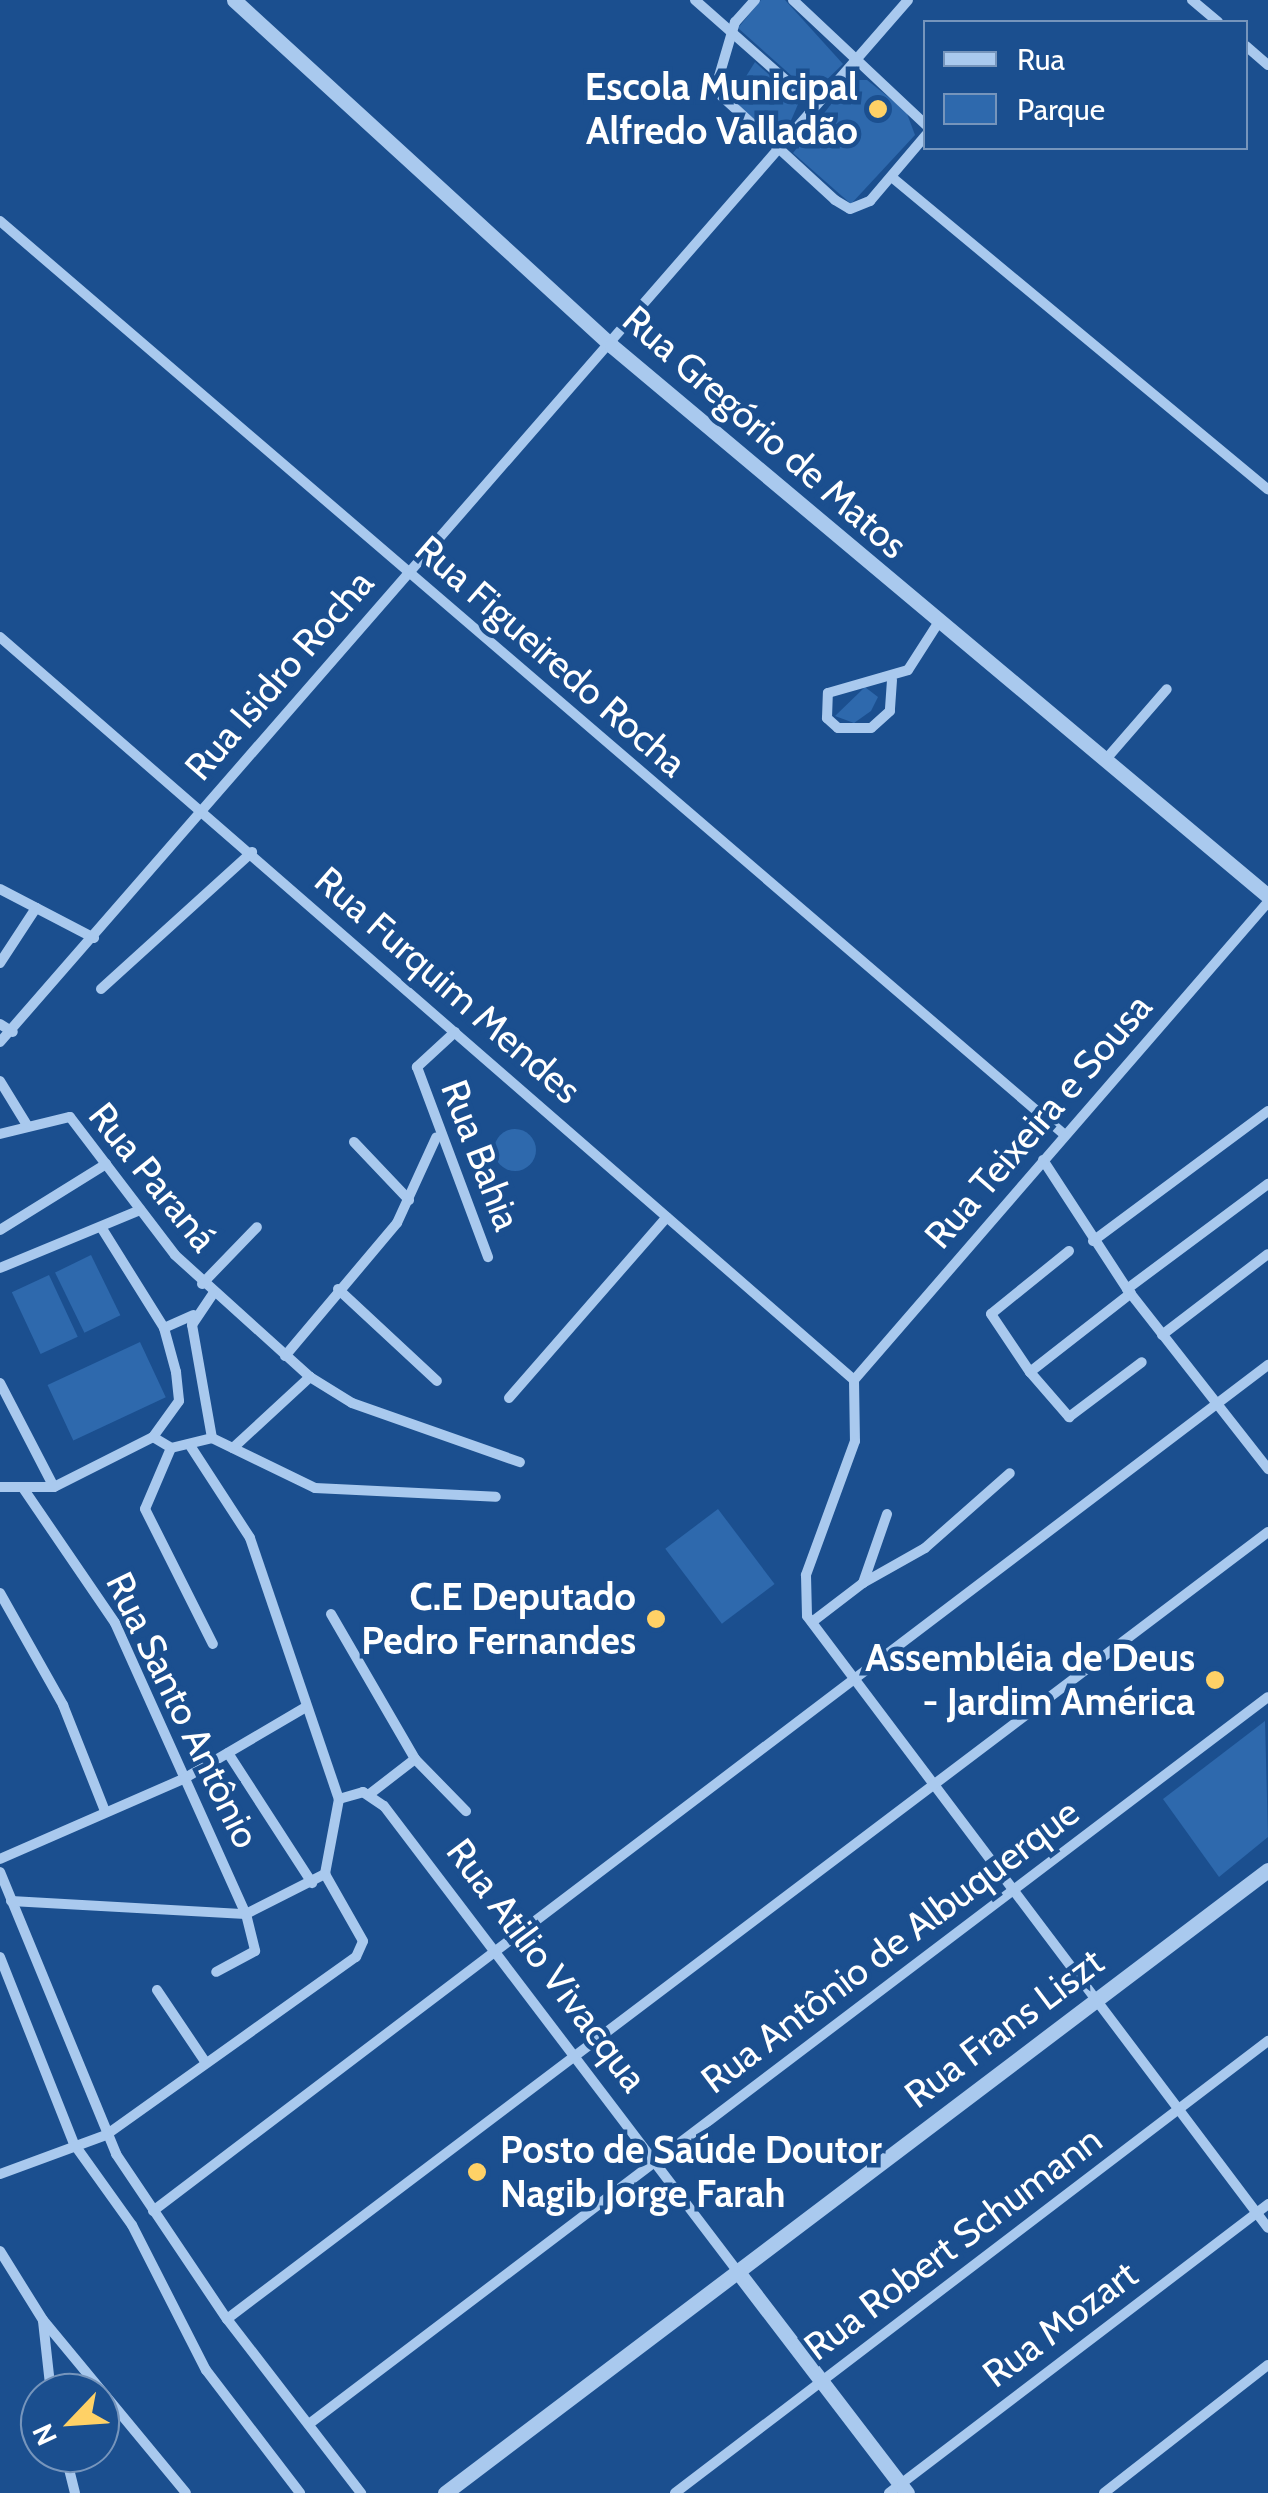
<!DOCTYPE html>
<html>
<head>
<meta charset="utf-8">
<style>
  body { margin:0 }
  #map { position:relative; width:1268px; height:2493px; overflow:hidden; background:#1b4f8f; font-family:Cabin,sans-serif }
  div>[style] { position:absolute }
  .green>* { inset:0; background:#2e69ad; transform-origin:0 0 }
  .round { border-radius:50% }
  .minor>* { height:10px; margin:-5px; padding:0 5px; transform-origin:5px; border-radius:5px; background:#a9c9ee }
  .tertiary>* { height:15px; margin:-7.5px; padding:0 7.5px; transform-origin:7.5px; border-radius:7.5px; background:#a9c9ee }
  .dots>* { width:28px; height:28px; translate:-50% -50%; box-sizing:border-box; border:5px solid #1b4f8f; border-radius:50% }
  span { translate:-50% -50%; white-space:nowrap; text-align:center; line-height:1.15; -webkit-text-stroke:9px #1b4f8f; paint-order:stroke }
  .poi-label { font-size:38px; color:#fff; font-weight:700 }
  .right { translate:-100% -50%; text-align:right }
  .left { translate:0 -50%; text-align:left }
  .street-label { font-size:38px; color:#fff }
  .legend { position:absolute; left:923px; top:20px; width:325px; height:130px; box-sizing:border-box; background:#1b4f8f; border:2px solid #7695bc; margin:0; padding:12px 18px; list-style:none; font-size:30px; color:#fff }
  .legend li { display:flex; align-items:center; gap:20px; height:50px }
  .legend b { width:50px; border:2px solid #7695bc }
  .north { position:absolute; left:20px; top:2373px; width:100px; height:100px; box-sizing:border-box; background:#1b4f8f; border:2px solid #7695bc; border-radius:50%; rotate:245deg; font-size:28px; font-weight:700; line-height:40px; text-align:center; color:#fff }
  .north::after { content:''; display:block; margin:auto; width:35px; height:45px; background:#ffd166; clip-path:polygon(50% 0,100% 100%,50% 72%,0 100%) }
</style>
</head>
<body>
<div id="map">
  <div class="green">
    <i style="clip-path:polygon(761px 0,785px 0,843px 64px,812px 94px,738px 28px)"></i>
    <i style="clip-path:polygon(755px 62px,799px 102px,783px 139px,730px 102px)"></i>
    <i style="clip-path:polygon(850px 80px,867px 80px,906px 111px,915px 135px,851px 204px,793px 153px)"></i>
    <i style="clip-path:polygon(865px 687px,878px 697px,871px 711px,854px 723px,835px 716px)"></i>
    <i class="round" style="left:494px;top:1129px;width:42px;height:42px"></i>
    <i style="left:91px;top:1255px;width:67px;height:40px;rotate:64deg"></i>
    <i style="left:49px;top:1275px;width:68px;height:41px;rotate:65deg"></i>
    <i style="left:140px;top:1342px;width:61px;height:102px;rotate:65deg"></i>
    <i style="left:718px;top:1509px;width:94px;height:66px;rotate:53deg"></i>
    <i style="clip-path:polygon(1265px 1721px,1268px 1837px,1219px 1877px,1163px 1799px)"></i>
  </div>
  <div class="minor">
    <i style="left:695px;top:0;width:156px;rotate:41.4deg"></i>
    <i style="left:755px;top:0;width:30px;rotate:132deg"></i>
    <i style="left:735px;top:22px;width:71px;rotate:106.4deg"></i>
    <i style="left:715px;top:90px;width:163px;rotate:42.5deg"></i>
    <i style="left:835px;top:200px;width:17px;rotate:31deg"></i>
    <i style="left:850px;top:209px;width:22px;rotate:-22deg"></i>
    <i style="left:870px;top:201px;width:87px;rotate:-49.7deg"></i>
    <i style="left:793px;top:0;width:183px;rotate:43.2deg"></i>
    <i style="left:1192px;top:0;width:34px;rotate:40deg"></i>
    <i style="left:1246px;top:46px;width:29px;rotate:41deg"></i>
    <i style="left:894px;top:179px;width:486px;rotate:39.7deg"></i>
    <i style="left:0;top:221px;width:1403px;rotate:40.64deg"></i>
    <i style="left:0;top:637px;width:1132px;rotate:41.02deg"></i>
    <i style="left:892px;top:680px;width:31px;rotate:94deg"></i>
    <i style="left:890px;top:711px;width:25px;rotate:138deg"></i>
    <i style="left:871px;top:728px;width:33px;rotate:180deg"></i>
    <i style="left:838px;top:728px;width:15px;rotate:-138deg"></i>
    <i style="left:827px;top:718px;width:25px;rotate:-88deg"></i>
    <i style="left:828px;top:693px;width:83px;rotate:-16deg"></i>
    <i style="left:908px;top:670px;width:56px;rotate:-57.4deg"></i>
    <i style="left:1107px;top:758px;width:91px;rotate:-49deg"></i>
    <i style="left:0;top:889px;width:106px;rotate:27.5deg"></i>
    <i style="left:0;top:963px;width:66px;rotate:-56.8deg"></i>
    <i style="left:101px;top:989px;width:204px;rotate:-42.2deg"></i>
    <i style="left:0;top:1024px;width:15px;rotate:32deg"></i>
    <i style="left:455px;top:1032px;width:52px;rotate:137.4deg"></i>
    <i style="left:417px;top:1067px;width:203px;rotate:69.5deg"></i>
    <i style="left:0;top:1042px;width:1382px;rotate:-48.93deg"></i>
    <i style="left:0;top:1081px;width:52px;rotate:58.5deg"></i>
    <i style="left:0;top:1134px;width:72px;rotate:-13.7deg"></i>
    <i style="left:70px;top:1117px;width:173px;rotate:52.7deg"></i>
    <i style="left:175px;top:1255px;width:182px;rotate:42.1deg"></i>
    <i style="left:310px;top:1377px;width:49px;rotate:31.8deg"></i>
    <i style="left:352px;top:1403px;width:178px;rotate:19.4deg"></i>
    <i style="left:354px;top:1142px;width:80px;rotate:46.5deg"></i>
    <i style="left:1043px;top:1160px;width:154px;rotate:56.9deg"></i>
    <i style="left:1127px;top:1289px;width:229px;rotate:51.9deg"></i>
    <i style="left:101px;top:1227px;width:119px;rotate:58deg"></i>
    <i style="left:164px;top:1328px;width:46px;rotate:74.7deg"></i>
    <i style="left:176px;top:1372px;width:29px;rotate:84deg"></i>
    <i style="left:179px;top:1401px;width:44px;rotate:125.8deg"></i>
    <i style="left:0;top:1230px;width:125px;rotate:-31.9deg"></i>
    <i style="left:1093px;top:1241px;width:218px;rotate:-36.6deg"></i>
    <i style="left:1069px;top:1251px;width:100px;rotate:141.1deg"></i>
    <i style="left:991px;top:1314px;width:70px;rotate:56.1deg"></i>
    <i style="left:1030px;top:1372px;width:128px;rotate:-38deg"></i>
    <i style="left:0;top:1268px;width:152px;rotate:-22.5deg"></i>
    <i style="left:202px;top:1284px;width:79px;rotate:-46deg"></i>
    <i style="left:338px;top:1289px;width:135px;rotate:42.9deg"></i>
    <i style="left:1127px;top:1289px;width:176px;rotate:-36.7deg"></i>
    <i style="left:164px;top:1328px;width:32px;rotate:-24deg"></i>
    <i style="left:1162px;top:1335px;width:133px;rotate:-37.4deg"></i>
    <i style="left:285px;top:1356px;width:174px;rotate:-49.9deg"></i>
    <i style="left:397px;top:1223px;width:94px;rotate:-65.4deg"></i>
    <i style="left:1030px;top:1372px;width:60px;rotate:49.1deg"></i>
    <i style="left:1069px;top:1417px;width:91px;rotate:-37deg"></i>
    <i style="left:854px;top:1380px;width:61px;rotate:89.1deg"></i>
    <i style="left:855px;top:1441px;width:143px;rotate:110.1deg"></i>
    <i style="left:806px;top:1575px;width:41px;rotate:88.6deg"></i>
    <i style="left:807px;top:1616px;width:766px;rotate:53.01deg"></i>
    <i style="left:854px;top:1380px;width:632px;rotate:-49.1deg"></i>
    <i style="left:0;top:1383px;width:117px;rotate:62.6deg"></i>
    <i style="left:509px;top:1398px;width:240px;rotate:-48.9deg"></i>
    <i style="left:212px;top:1438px;width:114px;rotate:25.9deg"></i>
    <i style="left:315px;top:1488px;width:181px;rotate:2.8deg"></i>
    <i style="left:212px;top:1438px;width:115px;rotate:-100deg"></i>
    <i style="left:192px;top:1325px;width:37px;rotate:-56deg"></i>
    <i style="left:191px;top:1447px;width:108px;rotate:57deg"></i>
    <i style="left:250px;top:1538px;width:276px;rotate:71.2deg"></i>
    <i style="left:339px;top:1799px;width:76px;rotate:100.6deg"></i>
    <i style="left:171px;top:1448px;width:66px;rotate:113.1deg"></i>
    <i style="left:145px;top:1509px;width:151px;rotate:63.3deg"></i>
    <i style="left:233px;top:1448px;width:105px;rotate:-42.7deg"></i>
    <i style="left:0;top:1487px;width:54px"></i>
    <i style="left:54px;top:1487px;width:111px;rotate:-26.8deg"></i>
    <i style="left:153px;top:1437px;width:21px;rotate:31deg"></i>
    <i style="left:171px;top:1448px;width:42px;rotate:-13.7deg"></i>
    <i style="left:23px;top:1488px;width:163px;rotate:55.7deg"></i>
    <i style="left:115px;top:1623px;width:319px;rotate:65.8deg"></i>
    <i style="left:246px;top:1914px;width:38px;rotate:76deg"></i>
    <i style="left:255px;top:1951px;width:44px;rotate:151.7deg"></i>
    <i style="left:863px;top:1583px;width:71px;rotate:-29.4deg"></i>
    <i style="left:925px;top:1548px;width:113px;rotate:-41.4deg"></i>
    <i style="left:0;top:1593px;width:129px;rotate:60.6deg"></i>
    <i style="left:63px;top:1705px;width:114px;rotate:68.4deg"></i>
    <i style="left:331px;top:1614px;width:168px;rotate:59.9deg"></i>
    <i style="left:415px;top:1759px;width:56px;rotate:142.3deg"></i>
    <i style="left:812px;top:1622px;width:64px;rotate:-37.4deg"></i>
    <i style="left:863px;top:1583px;width:73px;rotate:-70.8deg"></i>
    <i style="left:228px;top:1753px;width:155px;rotate:57.1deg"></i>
    <i style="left:415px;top:1759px;width:73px;rotate:45.6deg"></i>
    <i style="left:339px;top:1799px;width:25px;rotate:-16deg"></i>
    <i style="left:363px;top:1792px;width:25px;rotate:34deg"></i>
    <i style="left:384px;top:1806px;width:585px;rotate:52.78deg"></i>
    <i style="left:0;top:1859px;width:202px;rotate:-23.6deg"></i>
    <i style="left:185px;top:1778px;width:140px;rotate:-30.4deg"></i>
    <i style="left:0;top:1872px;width:305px;rotate:67.6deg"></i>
    <i style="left:116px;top:2154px;width:199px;rotate:56.1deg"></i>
    <i style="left:227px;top:2319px;width:220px;rotate:52.4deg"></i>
    <i style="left:11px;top:1901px;width:235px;rotate:3.2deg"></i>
    <i style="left:246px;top:1914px;width:89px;rotate:-26.9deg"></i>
    <i style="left:0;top:1957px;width:201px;rotate:68.4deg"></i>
    <i style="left:74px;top:2144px;width:100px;rotate:54.4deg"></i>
    <i style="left:132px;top:2225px;width:163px;rotate:63deg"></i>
    <i style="left:206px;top:2370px;width:155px;rotate:52.6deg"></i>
    <i style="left:157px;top:1990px;width:84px;rotate:56.1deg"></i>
    <i style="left:0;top:2174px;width:113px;rotate:-20.2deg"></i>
    <i style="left:106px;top:2135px;width:307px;rotate:-35.5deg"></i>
    <i style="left:356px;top:1957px;width:17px;rotate:-66deg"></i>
    <i style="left:363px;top:1941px;width:77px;rotate:-119.6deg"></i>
    <i style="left:153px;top:2211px;width:1400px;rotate:-37.19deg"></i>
    <i style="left:0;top:2251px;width:81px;rotate:58.1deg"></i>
    <i style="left:43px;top:2320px;width:224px;rotate:50.4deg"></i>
    <i style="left:227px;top:2319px;width:1305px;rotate:-37.09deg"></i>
    <i style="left:43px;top:2321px;width:72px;rotate:83.7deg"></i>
    <i style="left:309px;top:2424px;width:1203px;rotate:-37.17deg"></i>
    <i style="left:65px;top:2453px;width:41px;rotate:76deg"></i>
    <i style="left:675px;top:2493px;width:746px;rotate:-37.32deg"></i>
    <i style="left:889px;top:2493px;width:477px;rotate:-37.3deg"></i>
    <i style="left:1104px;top:2493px;width:208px;rotate:-38deg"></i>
  </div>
  <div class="tertiary">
    <i style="left:234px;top:0;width:512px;rotate:42.47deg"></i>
    <i style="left:612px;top:346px;width:856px;rotate:39.98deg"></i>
    <i style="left:738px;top:2272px;width:278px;rotate:52.6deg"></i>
    <i style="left:445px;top:2493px;width:1032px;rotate:-37.13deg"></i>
  </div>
  <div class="dots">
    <i style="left:878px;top:109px;background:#ffd166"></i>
    <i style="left:656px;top:1619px;background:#ffd166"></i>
    <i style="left:1215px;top:1680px;background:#ffd166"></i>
    <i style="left:477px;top:2172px;background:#ffd166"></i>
  </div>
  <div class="poi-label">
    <span class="right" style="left:858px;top:109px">Escola Municipal<br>Alfredo Valladão</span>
    <span class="right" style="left:636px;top:1619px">C.E Deputado<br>Pedro Fernandes</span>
    <span class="right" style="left:1195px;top:1680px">Assembléia de Deus<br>- Jardim América</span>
    <span class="left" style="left:500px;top:2172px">Posto de Saúde Doutor<br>Nagib Jorge Farah</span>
  </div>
  <div class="street-label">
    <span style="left:765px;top:432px;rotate:41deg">Rua Gregório de Matos</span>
    <span style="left:551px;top:656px;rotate:41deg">Rua Figueiredo Rocha</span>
    <span style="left:279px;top:675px;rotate:-49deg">Rua Isidro Rocha</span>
    <span style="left:448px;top:985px;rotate:41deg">Rua Furquim Mendes</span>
    <span style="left:1038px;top:1121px;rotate:-49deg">Rua Teixeira e Sousa</span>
    <span style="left:481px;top:1155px;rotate:69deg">Rua Bahia</span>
    <span style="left:153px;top:1177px;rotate:51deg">Rua Paraná</span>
    <span style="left:183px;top:1710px;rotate:64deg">Rua Santo Antônio</span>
    <span style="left:890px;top:1946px;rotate:-37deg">Rua Antônio de Albuquerque</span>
    <span style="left:547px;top:1965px;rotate:53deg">Rua Atilio Vivacqua</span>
    <span style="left:1004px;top:2028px;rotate:-37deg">Rua Frans Liszt</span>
    <span style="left:953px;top:2243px;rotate:-37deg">Rua Robert Schumann</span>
    <span style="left:1060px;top:2324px;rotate:-37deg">Rua Mozart</span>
  </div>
  <ul class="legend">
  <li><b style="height:12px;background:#a9c9ee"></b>Rua</li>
  <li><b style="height:28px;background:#2e69ad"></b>Parque</li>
  </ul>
  <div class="north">N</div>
</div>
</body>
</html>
